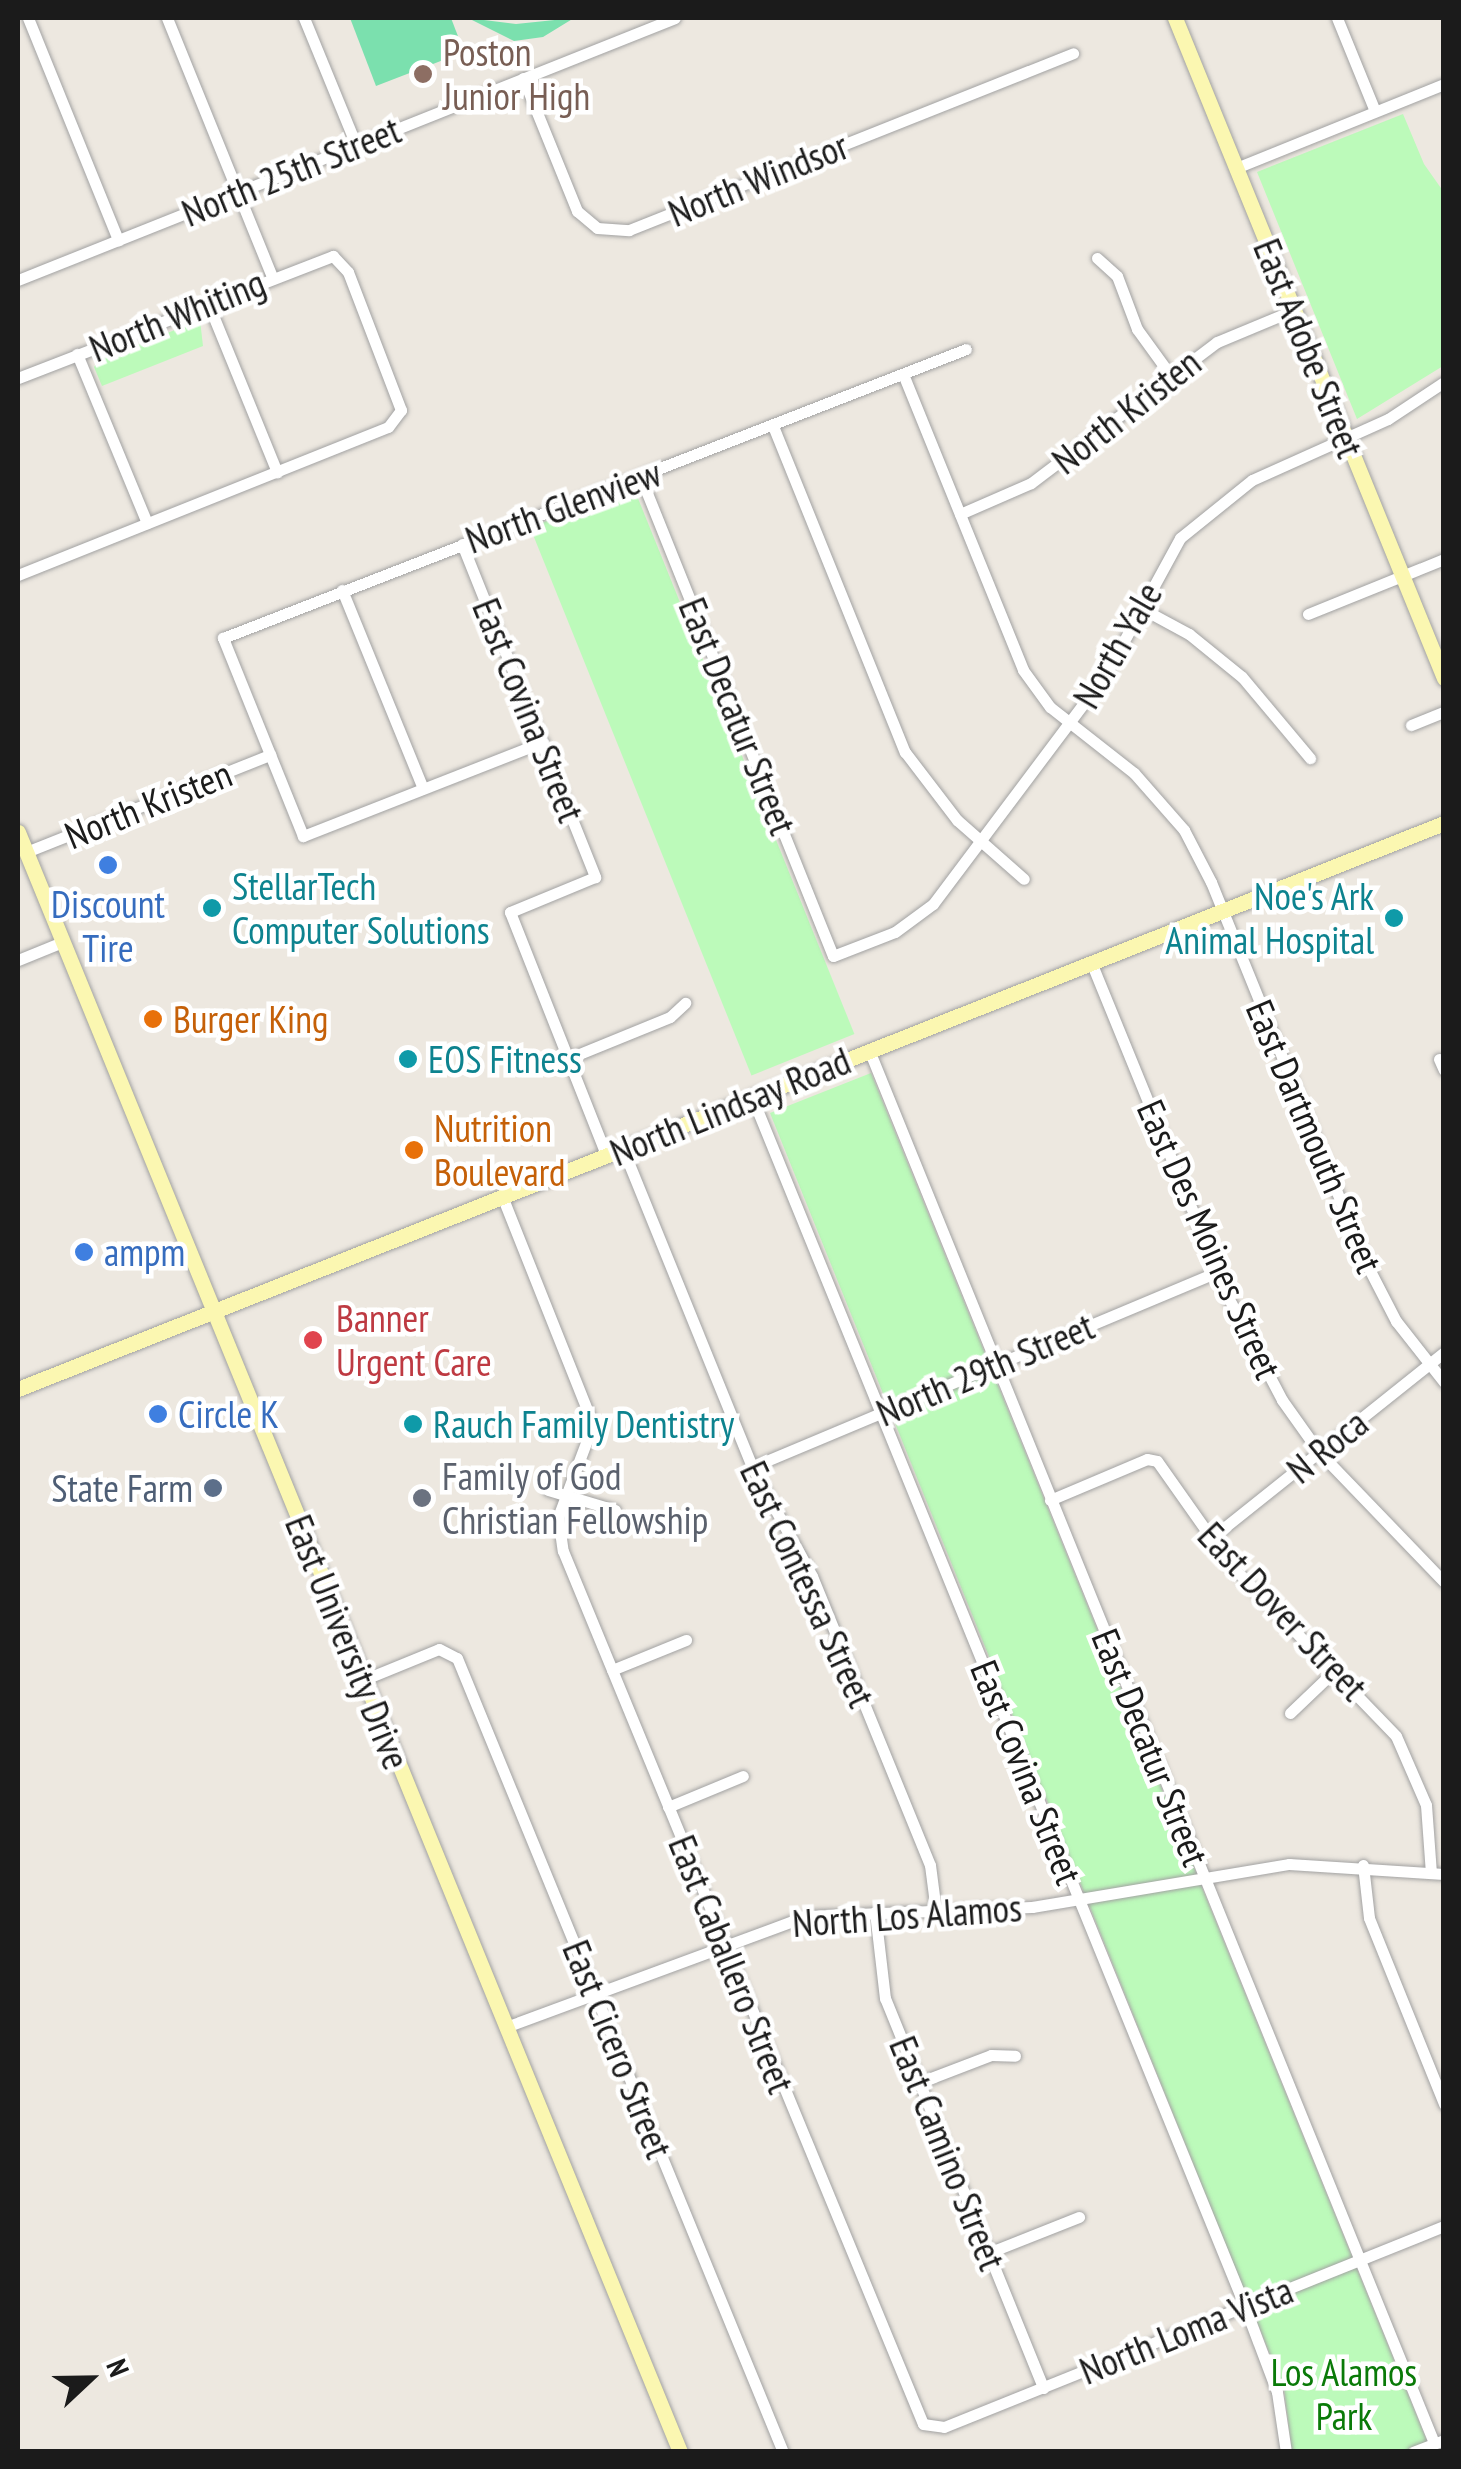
<!DOCTYPE html>
<html>
<head>
<meta charset="utf-8">
<style>
  body { margin:0 }
  #map { position:relative; width:1461px; height:2469px; overflow:hidden; background:#ede8e0; font-family:"PT Sans Narrow",sans-serif }
  div>[style] { position:absolute }
  .park>* { inset:0; background:#bcfaba; transform-origin:0 0 }
  .pitch>* { inset:0; background:#7be0ae }
  .roads { filter:drop-shadow(0 0 2px #a2a2a2) drop-shadow(0 0 2px #a2a2a2) }
  .street>* { height:11px; margin:-5.5px; padding:0 5.5px; transform-origin:5.5px; border-radius:5.5px; background:#fff }
  .secondary>* { height:15px; margin:-7.5px; padding:0 7.5px; transform-origin:7.5px; border-radius:7.5px; background:#fbf7b1 }
  .dots>* { width:28px; height:28px; translate:-50% -50%; box-sizing:border-box; border:5px solid #fff; border-radius:50% }
  span { translate:-50% -50%; white-space:nowrap; text-align:center; line-height:1.15; -webkit-text-stroke:9px #fff; paint-order:stroke }
  .education-label { font-size:38px; color:#785e54 }
  .left { translate:0 -50%; text-align:left }
  .street-label { font-size:38px; color:#1b1b1b }
  .culture-label { font-size:38px; color:#0d838f }
  .right { translate:-100% -50%; text-align:right }
  .shop-label { font-size:38px; color:#366cbe }
  .food-label { font-size:38px; color:#c56008 }
  .health-label { font-size:38px; color:#be3a42 }
  .worship-label { font-size:38px; color:#5b616d }
  .service-label { font-size:38px; color:#4e5e75 }
  .park-label { font-size:38px; color:#0a7a08 }
  .frame { position:absolute; inset:0; border:20px solid #1b1b1b; pointer-events:none }
  .north { position:absolute; left:40px; top:2329px; width:100px; height:100px; -webkit-text-stroke:8px #fff; paint-order:stroke; rotate:68deg; font-size:28px; font-weight:700; line-height:40px; text-align:center; color:#1b1b1b }
  .north::after { content:''; display:block; margin:auto; width:35px; height:45px; background:#1b1b1b; clip-path:polygon(50% 0,100% 100%,50% 72%,0 100%) }
</style>
</head>
<body>
<div id="map">
  <div class="park">
    <i style="clip-path:polygon(1403px 114px,1424px 164px,1443px 191px,1443px 366px,1357px 419px,1257px 172px)"></i>
    <i style="clip-path:polygon(200px 320px,203px 346px,102px 386px,94px 367px,99px 360px)"></i>
    <i style="left:633px;top:486px;width:591px;height:111px;rotate:68deg"></i>
    <i style="clip-path:polygon(871px 1073px,1431px 2451px,1292px 2451px,1284px 2389px,770px 1113px)"></i>
  </div>
  <div class="pitch">
    <i style="clip-path:polygon(350px 18px,451px 18px,464px 52px,376px 86px)"></i>
    <i style="clip-path:polygon(468px 18px,516px 24px,574px 18px,543px 37px,514px 41px)"></i>
  </div>
  <div class="roads">
    <div class="street">
      <i style="left:28px;top:18px;width:240px;rotate:67.9deg"></i>
      <i style="left:167px;top:18px;width:279px;rotate:67.9deg"></i>
      <i style="left:304px;top:18px;width:137px;rotate:67.7deg"></i>
      <i style="left:1337px;top:18px;width:100px;rotate:67.8deg"></i>
      <i style="left:523px;top:78px;width:144px;rotate:67.9deg"></i>
      <i style="left:577px;top:211px;width:26px;rotate:40deg"></i>
      <i style="left:597px;top:228px;width:32px;rotate:4deg"></i>
      <i style="left:629px;top:230px;width:478px;rotate:-21.7deg"></i>
      <i style="left:1236px;top:168px;width:224px;rotate:-22deg"></i>
      <i style="left:1097px;top:258px;width:27px;rotate:42deg"></i>
      <i style="left:1117px;top:276px;width:57px;rotate:69.3deg"></i>
      <i style="left:1137px;top:329px;width:54px;rotate:54deg"></i>
      <i style="left:18px;top:280px;width:707px;rotate:-21.74deg"></i>
      <i style="left:208px;top:303px;width:183px;rotate:67.8deg"></i>
      <i style="left:77px;top:354px;width:183px;rotate:67.5deg"></i>
      <i style="left:903px;top:374px;width:319px;rotate:67.9deg"></i>
      <i style="left:1023px;top:670px;width:46px;rotate:53.9deg"></i>
      <i style="left:1050px;top:707px;width:107px;rotate:38.2deg"></i>
      <i style="left:1134px;top:773px;width:76px;rotate:48.7deg"></i>
      <i style="left:1184px;top:830px;width:59px;rotate:62.6deg"></i>
      <i style="left:1211px;top:882px;width:409px;rotate:67.9deg"></i>
      <i style="left:1365px;top:1261px;width:68px;rotate:62.7deg"></i>
      <i style="left:1396px;top:1321px;width:78px;rotate:51.8deg"></i>
      <i style="left:18px;top:378px;width:338px;rotate:-21.2deg"></i>
      <i style="left:333px;top:256px;width:22px;rotate:47deg"></i>
      <i style="left:348px;top:272px;width:148px;rotate:69deg"></i>
      <i style="left:401px;top:410px;width:21px;rotate:127deg"></i>
      <i style="left:388px;top:427px;width:399px;rotate:158.2deg"></i>
      <i style="left:773px;top:426px;width:352px;rotate:68deg"></i>
      <i style="left:905px;top:752px;width:86px;rotate:52.6deg"></i>
      <i style="left:957px;top:820px;width:89px;rotate:41.4deg"></i>
      <i style="left:641px;top:478px;width:515px;rotate:68.12deg"></i>
      <i style="left:833px;top:956px;width:66px;rotate:-21.2deg"></i>
      <i style="left:895px;top:932px;width:47px;rotate:-36.4deg"></i>
      <i style="left:933px;top:904px;width:290px;rotate:-53.1deg"></i>
      <i style="left:1107px;top:672px;width:153px;rotate:-61.4deg"></i>
      <i style="left:1180px;top:538px;width:92px;rotate:-38.9deg"></i>
      <i style="left:1252px;top:480px;width:149px;rotate:-24.2deg"></i>
      <i style="left:1388px;top:419px;width:67px;rotate:-33.5deg"></i>
      <i style="left:960px;top:514px;width:77px;rotate:-23.6deg"></i>
      <i style="left:1031px;top:483px;width:233px;rotate:-37.2deg"></i>
      <i style="left:1217px;top:342px;width:83px;rotate:-22.6deg"></i>
      <i style="left:462px;top:544px;width:359px;rotate:68.2deg"></i>
      <i style="left:595px;top:877px;width:92px;rotate:157.6deg"></i>
      <i style="left:510px;top:912px;width:261px;rotate:68.4deg"></i>
      <i style="left:342px;top:590px;width:214px;rotate:67.8deg"></i>
      <i style="left:1139px;top:607px;width:57px;rotate:28.4deg"></i>
      <i style="left:1189px;top:634px;width:68px;rotate:39.1deg"></i>
      <i style="left:1242px;top:677px;width:106px;rotate:50deg"></i>
      <i style="left:1308px;top:614px;width:147px;rotate:-22deg"></i>
      <i style="left:1411px;top:725px;width:35px;rotate:-22deg"></i>
      <i style="left:543px;top:742px;width:258px;rotate:158.6deg"></i>
      <i style="left:303px;top:836px;width:214px;rotate:-112deg"></i>
      <i style="left:223px;top:638px;width:797px;rotate:-21.25deg"></i>
      <i style="left:26px;top:852px;width:263px;rotate:-21.7deg"></i>
      <i style="left:18px;top:960px;width:48px;rotate:-22.2deg"></i>
      <i style="left:1091px;top:962px;width:362px;rotate:67.8deg"></i>
      <i style="left:1228px;top:1297px;width:116px;rotate:62.3deg"></i>
      <i style="left:1282px;top:1400px;width:64px;rotate:54.6deg"></i>
      <i style="left:1319px;top:1452px;width:180px;rotate:46.1deg"></i>
      <i style="left:869px;top:1050px;width:1503px;rotate:67.92deg"></i>
      <i style="left:567px;top:1059px;width:111px;rotate:-22.2deg"></i>
      <i style="left:670px;top:1017px;width:21px;rotate:-43deg"></i>
      <i style="left:1439px;top:1059px;width:12px;rotate:66deg"></i>
      <i style="left:752px;top:1097px;width:1307px;rotate:67.83deg"></i>
      <i style="left:1245px;top:2307px;width:91px;rotate:69.4deg"></i>
      <i style="left:1277px;top:2392px;width:61px;rotate:81.5deg"></i>
      <i style="left:623px;top:1149px;width:343px;rotate:67.9deg"></i>
      <i style="left:752px;top:1467px;width:124px;rotate:61.2deg"></i>
      <i style="left:812px;top:1576px;width:312px;rotate:67.8deg"></i>
      <i style="left:930px;top:1865px;width:46px;rotate:82.6deg"></i>
      <i style="left:502px;top:1196px;width:236px;rotate:68.3deg"></i>
      <i style="left:589px;top:1415px;width:25px;rotate:95deg"></i>
      <i style="left:587px;top:1440px;width:82px;rotate:110.6deg"></i>
      <i style="left:558px;top:1517px;width:34px;rotate:82deg"></i>
      <i style="left:563px;top:1551px;width:944px;rotate:67.59deg"></i>
      <i style="left:923px;top:2424px;width:21px;rotate:8deg"></i>
      <i style="left:944px;top:2427px;width:539px;rotate:-21.9deg"></i>
      <i style="left:752px;top:1467px;width:504px;rotate:-22.75deg"></i>
      <i style="left:548px;top:1490px;width:70px;rotate:16.6deg"></i>
      <i style="left:1050px;top:1500px;width:105px;rotate:-22.9deg"></i>
      <i style="left:1147px;top:1459px;width:10px;rotate:11deg"></i>
      <i style="left:1157px;top:1461px;width:125px;rotate:54.8deg"></i>
      <i style="left:1229px;top:1563px;width:240px;rotate:46deg"></i>
      <i style="left:1396px;top:1736px;width:75px;rotate:66.5deg"></i>
      <i style="left:1426px;top:1805px;width:68px;rotate:85.8deg"></i>
      <i style="left:1210px;top:1539px;width:300px;rotate:-38.6deg"></i>
      <i style="left:612px;top:1670px;width:80px;rotate:-22.1deg"></i>
      <i style="left:363px;top:1680px;width:82px;rotate:-22.2deg"></i>
      <i style="left:439px;top:1649px;width:20px;rotate:27deg"></i>
      <i style="left:457px;top:1658px;width:858px;rotate:67.68deg"></i>
      <i style="left:1290px;top:1713px;width:62px;rotate:-43.7deg"></i>
      <i style="left:668px;top:1807px;width:81px;rotate:-22.5deg"></i>
      <i style="left:1363px;top:1865px;width:53px;rotate:83.5deg"></i>
      <i style="left:1369px;top:1918px;width:201px;rotate:68deg"></i>
      <i style="left:875px;top:1912px;width:87px;rotate:83.4deg"></i>
      <i style="left:885px;top:1998px;width:421px;rotate:67.9deg"></i>
      <i style="left:506px;top:2027px;width:320px;rotate:-20.3deg"></i>
      <i style="left:806px;top:1916px;width:226px;rotate:-2.3deg"></i>
      <i style="left:1032px;top:1907px;width:261px;rotate:-9.5deg"></i>
      <i style="left:1289px;top:1864px;width:155px;rotate:3.7deg"></i>
      <i style="left:918px;top:2083px;width:78px;rotate:-21deg"></i>
      <i style="left:991px;top:2055px;width:24px;rotate:2deg"></i>
      <i style="left:988px;top:2253px;width:98px;rotate:-21.6deg"></i>
      <i style="left:1413px;top:2452px;width:33px;rotate:-21deg"></i>
    </div>
    <div class="secondary">
      <i style="left:1175px;top:18px;width:713px;rotate:67.83deg"></i>
      <i style="left:18px;top:832px;width:1750px;rotate:67.77deg"></i>
      <i style="left:18px;top:1389px;width:1534px;rotate:-21.65deg"></i>
    </div>
  </div>
  <div class="dots">
    <i style="left:423px;top:74px;background:#8d6e63"></i>
    <i style="left:108px;top:865px;background:#3f7fe0"></i>
    <i style="left:212px;top:908px;background:#0f9aa8"></i>
    <i style="left:1394px;top:918px;background:#0f9aa8"></i>
    <i style="left:153px;top:1019px;background:#e8710a"></i>
    <i style="left:408px;top:1059px;background:#0f9aa8"></i>
    <i style="left:414px;top:1150px;background:#e8710a"></i>
    <i style="left:84px;top:1252px;background:#3f7fe0"></i>
    <i style="left:313px;top:1340px;background:#e0444e"></i>
    <i style="left:158px;top:1414px;background:#3f7fe0"></i>
    <i style="left:413px;top:1424px;background:#0f9aa8"></i>
    <i style="left:213px;top:1488px;background:#5c6f8a"></i>
    <i style="left:422px;top:1498px;background:#6b7280"></i>
  </div>
  <div class="education-label">
    <span class="left" style="left:443px;top:74px">Poston<br>Junior High</span>
  </div>
  <div class="street-label">
    <span style="left:291px;top:171px;rotate:-22deg">North 25th Street</span>
    <span style="left:758px;top:179px;rotate:-22deg">North Windsor</span>
    <span style="left:177px;top:315px;rotate:-22deg">North Whiting</span>
    <span style="left:1309px;top:348px;rotate:68deg">East Adobe Street</span>
    <span style="left:1126px;top:411px;rotate:-38deg">North Kristen</span>
    <span style="left:563px;top:506px;rotate:-20deg">North Glenview</span>
    <span style="left:1117px;top:645px;rotate:-60deg">North Yale</span>
    <span style="left:529px;top:710px;rotate:68deg">East Covina Street</span>
    <span style="left:738px;top:716px;rotate:68deg">East Decatur Street</span>
    <span style="left:148px;top:804px;rotate:-22deg">North Kristen</span>
    <span style="left:730px;top:1106px;rotate:-22deg">North Lindsay Road</span>
    <span style="left:1315px;top:1136px;rotate:67deg">East Dartmouth Street</span>
    <span style="left:1210px;top:1239px;rotate:66deg">East Des Moines Street</span>
    <span style="left:985px;top:1369px;rotate:-23deg">North 29th Street</span>
    <span style="left:1327px;top:1446px;rotate:-39deg">N Roca</span>
    <span style="left:808px;top:1584px;rotate:65deg">East Contessa Street</span>
    <span style="left:1283px;top:1611px;rotate:47deg">East Dover Street</span>
    <span style="left:348px;top:1642px;rotate:68deg">East University Drive</span>
    <span style="left:1151px;top:1747px;rotate:68deg">East Decatur Street</span>
    <span style="left:1027px;top:1772px;rotate:68deg">East Covina Street</span>
    <span style="left:907px;top:1915px;rotate:-4deg">North Los Alamos</span>
    <span style="left:732px;top:1964px;rotate:68deg">East Caballero Street</span>
    <span style="left:618px;top:2049px;rotate:68deg">East Cicero Street</span>
    <span style="left:948px;top:2153px;rotate:68deg">East Camino Street</span>
    <span style="left:1186px;top:2330px;rotate:-22deg">North Loma Vista</span>
  </div>
  <div class="culture-label">
    <span class="left" style="left:232px;top:908px">StellarTech<br>Computer Solutions</span>
    <span class="right" style="left:1374px;top:918px">Noe's Ark<br>Animal Hospital</span>
    <span class="left" style="left:428px;top:1059px">EOS Fitness</span>
    <span class="left" style="left:433px;top:1424px">Rauch Family Dentistry</span>
  </div>
  <div class="shop-label">
    <span style="left:108px;top:926px">Discount<br>Tire</span>
    <span class="left" style="left:104px;top:1252px">ampm</span>
    <span class="left" style="left:178px;top:1414px">Circle K</span>
  </div>
  <div class="food-label">
    <span class="left" style="left:173px;top:1019px">Burger King</span>
    <span class="left" style="left:434px;top:1150px">Nutrition<br>Boulevard</span>
  </div>
  <div class="health-label">
    <span class="left" style="left:336px;top:1340px">Banner<br>Urgent Care</span>
  </div>
  <div class="worship-label">
    <span class="left" style="left:442px;top:1498px">Family of God<br>Christian Fellowship</span>
  </div>
  <div class="service-label">
    <span class="right" style="left:193px;top:1488px">State Farm</span>
  </div>
  <div class="park-label">
    <span style="left:1344px;top:2394px">Los Alamos<br>Park</span>
  </div>
  <div class="frame"></div>
  <div class="north">N</div>
</div>
</body>
</html>
